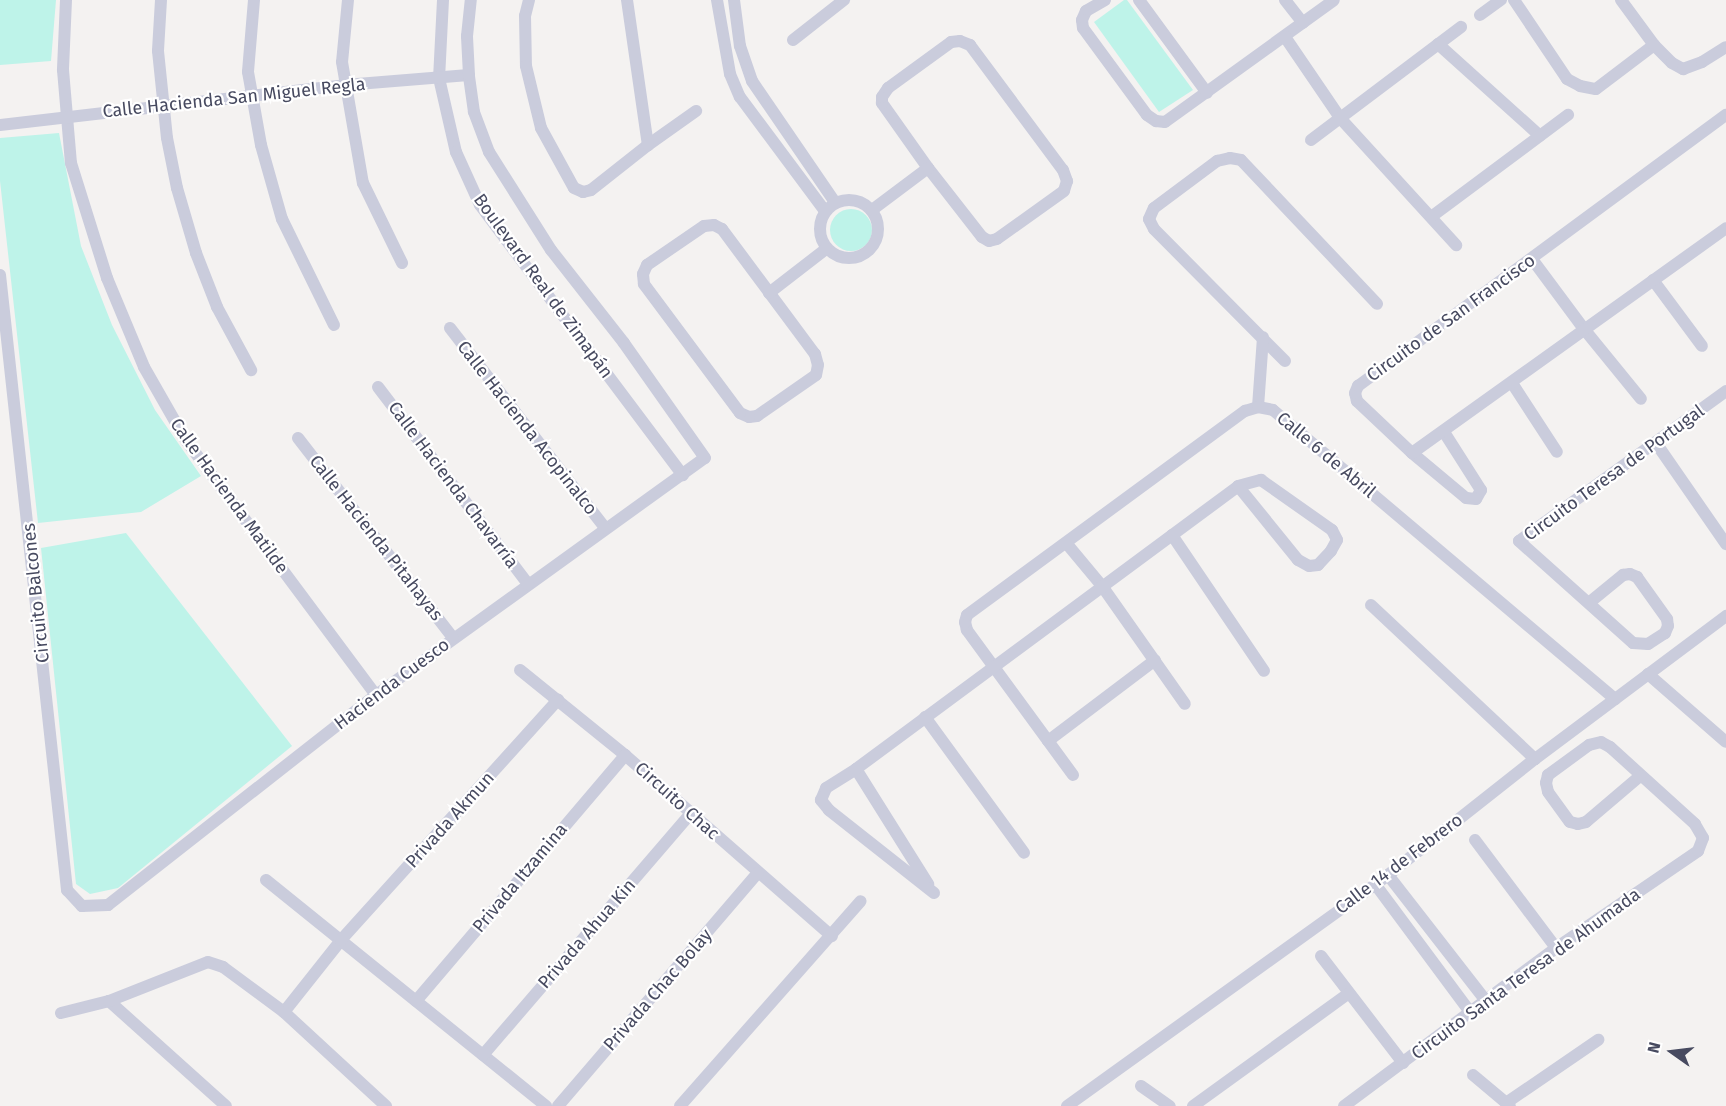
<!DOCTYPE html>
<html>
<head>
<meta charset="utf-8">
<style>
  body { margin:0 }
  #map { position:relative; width:1726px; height:1106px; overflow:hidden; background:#f4f2f1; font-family:"Fira Sans",sans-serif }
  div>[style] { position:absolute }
  .green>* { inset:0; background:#bef3e9 }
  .round { border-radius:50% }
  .street>* { height:12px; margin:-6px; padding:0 6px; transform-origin:6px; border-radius:6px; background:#caccdc }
  .street>.ring { margin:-6px; padding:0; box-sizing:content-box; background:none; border:12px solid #caccdc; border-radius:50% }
  span { translate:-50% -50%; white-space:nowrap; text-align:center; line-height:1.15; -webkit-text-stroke:4.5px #fff; paint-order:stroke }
  .street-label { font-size:18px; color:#474a60 }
  .north { position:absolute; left:1642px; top:1022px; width:60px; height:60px; -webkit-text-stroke:4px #fff; paint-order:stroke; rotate:284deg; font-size:16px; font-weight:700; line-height:24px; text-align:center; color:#474a60 }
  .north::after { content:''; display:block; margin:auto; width:21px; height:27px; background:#474a60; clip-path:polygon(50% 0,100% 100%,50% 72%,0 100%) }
</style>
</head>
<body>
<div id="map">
  <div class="green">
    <i style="clip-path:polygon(0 0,56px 0,51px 61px,0 65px)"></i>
    <i style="clip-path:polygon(1124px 0,1127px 0,1193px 90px,1159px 112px,1094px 22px)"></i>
    <i style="clip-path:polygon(59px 133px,81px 246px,112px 325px,155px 410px,201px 476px,141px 512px,38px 523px,0 181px,0 138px)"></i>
    <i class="round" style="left:830px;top:209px;width:42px;height:42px"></i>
    <i style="clip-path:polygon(126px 533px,292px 746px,118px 888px,90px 894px,76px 884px,41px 548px)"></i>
  </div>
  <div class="street">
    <i style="left:66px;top:0;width:70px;rotate:92.5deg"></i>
    <i style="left:63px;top:70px;width:93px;rotate:85.1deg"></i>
    <i style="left:71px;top:163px;width:121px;rotate:72.6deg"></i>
    <i style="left:107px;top:278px;width:96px;rotate:67.4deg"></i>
    <i style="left:144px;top:367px;width:83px;rotate:60.3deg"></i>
    <i style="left:185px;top:439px;width:319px;rotate:53.3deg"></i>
    <i style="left:161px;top:0;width:51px;rotate:93.4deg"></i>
    <i style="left:158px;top:51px;width:87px;rotate:84.1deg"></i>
    <i style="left:167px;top:138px;width:51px;rotate:78.7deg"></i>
    <i style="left:177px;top:188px;width:68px;rotate:73.7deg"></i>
    <i style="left:196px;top:253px;width:58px;rotate:68.7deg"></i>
    <i style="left:217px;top:307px;width:72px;rotate:61.6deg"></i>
    <i style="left:254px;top:0;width:72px;rotate:94.8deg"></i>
    <i style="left:248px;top:72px;width:74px;rotate:79.9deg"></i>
    <i style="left:261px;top:145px;width:77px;rotate:74.2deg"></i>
    <i style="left:282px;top:219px;width:118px;rotate:63.9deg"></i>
    <i style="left:348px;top:0;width:62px;rotate:95.5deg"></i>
    <i style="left:342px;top:62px;width:123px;rotate:80.2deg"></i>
    <i style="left:363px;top:183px;width:89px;rotate:64deg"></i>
    <i style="left:443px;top:0;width:78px;rotate:92.9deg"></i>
    <i style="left:439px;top:78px;width:76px;rotate:77.1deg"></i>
    <i style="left:456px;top:152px;width:58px;rotate:65.6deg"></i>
    <i style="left:480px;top:205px;width:338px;rotate:53.1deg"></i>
    <i style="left:529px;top:0;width:16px;rotate:104deg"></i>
    <i style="left:525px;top:16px;width:50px;rotate:88.9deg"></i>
    <i style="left:526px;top:66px;width:64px;rotate:76.4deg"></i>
    <i style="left:541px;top:128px;width:68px;rotate:61.2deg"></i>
    <i style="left:574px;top:188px;width:10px;rotate:24deg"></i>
    <i style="left:583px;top:192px;width:8px;rotate:-14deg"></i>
    <i style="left:591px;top:190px;width:73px;rotate:-38.3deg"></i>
    <i style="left:648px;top:145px;width:59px;rotate:-35.3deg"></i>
    <i style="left:627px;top:0;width:147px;rotate:81.8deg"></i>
    <i style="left:717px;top:0;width:75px;rotate:80deg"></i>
    <i style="left:730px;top:74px;width:25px;rotate:67deg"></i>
    <i style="left:740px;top:97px;width:142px;rotate:53.3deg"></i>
    <i style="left:734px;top:0;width:46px;rotate:82.6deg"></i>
    <i style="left:740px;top:46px;width:37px;rotate:71deg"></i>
    <i style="left:752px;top:81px;width:147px;rotate:55.6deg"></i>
    <i style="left:1105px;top:0;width:22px;rotate:150deg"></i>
    <i style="left:1086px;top:11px;width:10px;rotate:114deg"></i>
    <i style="left:1082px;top:20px;width:8px;rotate:83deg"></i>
    <i style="left:1083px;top:28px;width:108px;rotate:53.7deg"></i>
    <i style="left:1147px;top:115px;width:11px;rotate:34deg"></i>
    <i style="left:1156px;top:121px;width:9px;rotate:6deg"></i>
    <i style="left:1165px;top:122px;width:208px;rotate:-35.8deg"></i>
    <i style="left:1139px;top:0;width:115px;rotate:53.8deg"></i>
    <i style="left:1285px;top:0;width:29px;rotate:52deg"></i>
    <i style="left:1514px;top:0;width:95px;rotate:56.1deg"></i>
    <i style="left:1567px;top:79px;width:15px;rotate:28deg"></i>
    <i style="left:1580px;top:86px;width:16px;rotate:11deg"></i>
    <i style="left:1596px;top:89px;width:73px;rotate:-37.2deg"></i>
    <i style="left:1621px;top:0;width:56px;rotate:53.7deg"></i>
    <i style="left:1654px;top:45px;width:25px;rotate:45deg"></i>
    <i style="left:1672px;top:63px;width:13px;rotate:29deg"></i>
    <i style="left:1683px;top:69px;width:20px;rotate:-20deg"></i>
    <i style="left:1702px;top:62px;width:28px;rotate:-32deg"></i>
    <i style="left:1480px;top:15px;width:26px;rotate:-36deg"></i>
    <i style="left:1285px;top:37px;width:99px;rotate:55.7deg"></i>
    <i style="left:1341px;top:119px;width:171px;rotate:47.6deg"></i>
    <i style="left:793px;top:40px;width:65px;rotate:-38.1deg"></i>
    <i style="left:960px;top:41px;width:11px;rotate:22deg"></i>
    <i style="left:970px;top:45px;width:156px;rotate:53.4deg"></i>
    <i style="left:1063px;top:170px;width:12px;rotate:70deg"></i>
    <i style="left:1067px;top:181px;width:10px;rotate:107deg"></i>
    <i style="left:1064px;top:191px;width:82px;rotate:144.4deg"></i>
    <i style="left:997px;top:239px;width:8px;rotate:166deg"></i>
    <i style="left:989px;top:241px;width:8px;rotate:-150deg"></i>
    <i style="left:982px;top:237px;width:88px;rotate:-128deg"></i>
    <i style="left:928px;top:168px;width:80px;rotate:-125.3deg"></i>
    <i style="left:882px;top:103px;width:6px;rotate:-90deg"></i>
    <i style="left:882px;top:97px;width:11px;rotate:-56deg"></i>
    <i style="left:888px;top:88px;width:78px;rotate:-36.1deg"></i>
    <i style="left:951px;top:42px;width:9px;rotate:-6deg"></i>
    <i style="left:1438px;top:44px;width:137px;rotate:42deg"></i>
    <i style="left:0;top:125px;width:347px;rotate:-6.6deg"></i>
    <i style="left:345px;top:85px;width:124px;rotate:-4.6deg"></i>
    <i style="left:1311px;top:140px;width:188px;rotate:-37deg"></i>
    <i class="ring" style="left:820px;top:200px;width:46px;height:46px"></i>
    <i style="left:872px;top:210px;width:70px;rotate:-36.9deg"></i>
    <i style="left:1431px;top:217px;width:171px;rotate:-36.7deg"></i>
    <i style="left:714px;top:225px;width:9px;rotate:27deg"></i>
    <i style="left:722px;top:229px;width:156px;rotate:53.4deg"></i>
    <i style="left:815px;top:354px;width:11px;rotate:75deg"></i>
    <i style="left:818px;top:365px;width:10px;rotate:101deg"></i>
    <i style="left:816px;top:375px;width:72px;rotate:145.2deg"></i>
    <i style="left:757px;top:416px;width:8px;rotate:173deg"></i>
    <i style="left:749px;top:417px;width:10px;rotate:-156deg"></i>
    <i style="left:740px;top:413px;width:161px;rotate:-126.7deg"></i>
    <i style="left:644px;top:284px;width:10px;rotate:-96deg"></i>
    <i style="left:643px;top:274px;width:10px;rotate:-66deg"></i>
    <i style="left:647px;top:265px;width:69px;rotate:-34.4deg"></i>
    <i style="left:704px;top:226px;width:10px;rotate:-6deg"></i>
    <i style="left:1532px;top:259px;width:87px;rotate:53.4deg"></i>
    <i style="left:1584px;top:329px;width:90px;rotate:50.8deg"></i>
    <i style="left:0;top:275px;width:619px;rotate:83.78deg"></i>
    <i style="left:67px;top:890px;width:22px;rotate:47deg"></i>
    <i style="left:82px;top:906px;width:26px;rotate:-2deg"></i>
    <i style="left:108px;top:905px;width:340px;rotate:-38.1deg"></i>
    <i style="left:376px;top:695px;width:405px;rotate:-35.8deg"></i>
    <i style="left:705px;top:458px;width:141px;rotate:-125.2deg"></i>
    <i style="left:624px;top:343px;width:118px;rotate:-128.1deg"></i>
    <i style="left:551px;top:250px;width:116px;rotate:-122.3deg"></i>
    <i style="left:489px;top:152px;width:43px;rotate:-110.6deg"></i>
    <i style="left:474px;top:112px;width:37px;rotate:-98deg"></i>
    <i style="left:469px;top:75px;width:39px;rotate:-93deg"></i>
    <i style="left:467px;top:36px;width:36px;rotate:-84deg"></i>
    <i style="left:1653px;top:280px;width:82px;rotate:53.4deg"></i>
    <i style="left:769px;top:293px;width:72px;rotate:-37.7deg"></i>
    <i style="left:450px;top:328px;width:253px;rotate:52.2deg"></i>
    <i style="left:1285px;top:361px;width:186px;rotate:-134.8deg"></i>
    <i style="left:1154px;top:229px;width:11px;rotate:-117deg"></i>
    <i style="left:1149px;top:219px;width:12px;rotate:-66deg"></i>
    <i style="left:1154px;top:208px;width:79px;rotate:-36.7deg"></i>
    <i style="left:1217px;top:161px;width:13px;rotate:-13deg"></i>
    <i style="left:1230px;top:158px;width:11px;rotate:10deg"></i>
    <i style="left:1241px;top:160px;width:198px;rotate:46.6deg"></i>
    <i style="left:1512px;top:383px;width:82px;rotate:56.9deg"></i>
    <i style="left:378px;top:387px;width:248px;rotate:52.7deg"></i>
    <i style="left:1258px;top:407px;width:70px;rotate:-85.9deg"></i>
    <i style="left:1444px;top:432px;width:69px;rotate:57.5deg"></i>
    <i style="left:1481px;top:490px;width:10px;rotate:119deg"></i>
    <i style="left:1476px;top:499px;width:10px;rotate:-174deg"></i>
    <i style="left:1466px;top:498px;width:70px;rotate:-140.2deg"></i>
    <i style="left:1412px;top:453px;width:76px;rotate:-136.6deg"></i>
    <i style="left:1357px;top:401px;width:8px;rotate:-104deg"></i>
    <i style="left:1355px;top:393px;width:8px;rotate:-67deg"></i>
    <i style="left:1358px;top:386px;width:457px;rotate:-36.4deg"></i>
    <i style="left:298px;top:438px;width:253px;rotate:52.2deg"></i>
    <i style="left:1656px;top:443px;width:123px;rotate:55.3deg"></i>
    <i style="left:1412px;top:453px;width:386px;rotate:-35.6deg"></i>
    <i style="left:1172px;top:535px;width:164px;rotate:55.9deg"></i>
    <i style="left:1067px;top:544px;width:55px;rotate:50.2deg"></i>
    <i style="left:1102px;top:586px;width:144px;rotate:54.9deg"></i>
    <i style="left:1590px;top:602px;width:43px;rotate:-39.3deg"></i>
    <i style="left:1623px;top:575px;width:7px;rotate:-8deg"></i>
    <i style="left:1630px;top:574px;width:8px;rotate:23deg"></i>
    <i style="left:1637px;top:577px;width:52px;rotate:54.5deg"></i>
    <i style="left:1667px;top:619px;width:7px;rotate:82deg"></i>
    <i style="left:1668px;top:626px;width:8px;rotate:113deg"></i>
    <i style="left:1665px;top:633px;width:20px;rotate:147deg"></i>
    <i style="left:1648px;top:644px;width:15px;rotate:-176deg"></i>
    <i style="left:1633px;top:643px;width:153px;rotate:-138.2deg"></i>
    <i style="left:1519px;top:541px;width:256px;rotate:-35.9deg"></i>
    <i style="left:1371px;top:605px;width:225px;rotate:43.2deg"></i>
    <i style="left:520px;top:670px;width:135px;rotate:39deg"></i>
    <i style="left:625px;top:755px;width:275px;rotate:41.2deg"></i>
    <i style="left:1648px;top:674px;width:103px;rotate:41.1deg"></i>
    <i style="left:925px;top:717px;width:168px;rotate:53.9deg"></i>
    <i style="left:1048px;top:741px;width:134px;rotate:-37.1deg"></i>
    <i style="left:856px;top:769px;width:136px;rotate:57.9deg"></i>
    <i style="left:1073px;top:775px;width:180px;rotate:-126.2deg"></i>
    <i style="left:967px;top:630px;width:8px;rotate:-104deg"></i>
    <i style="left:965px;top:622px;width:7px;rotate:-74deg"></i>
    <i style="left:967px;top:615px;width:345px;rotate:-36.3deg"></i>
    <i style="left:1245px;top:411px;width:14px;rotate:-17deg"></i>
    <i style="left:1258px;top:407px;width:15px;rotate:11deg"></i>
    <i style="left:1273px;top:410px;width:448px;rotate:40.2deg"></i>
    <i style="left:1475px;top:840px;width:135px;rotate:53.1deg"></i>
    <i style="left:1388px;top:875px;width:160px;rotate:52.1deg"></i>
    <i style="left:266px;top:880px;width:360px;rotate:38.9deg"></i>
    <i style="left:1375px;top:884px;width:159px;rotate:53.4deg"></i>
    <i style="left:934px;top:893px;width:134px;rotate:-141.7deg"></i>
    <i style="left:829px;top:810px;width:13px;rotate:-129deg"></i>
    <i style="left:821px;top:800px;width:13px;rotate:-67deg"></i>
    <i style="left:826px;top:788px;width:36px;rotate:-32deg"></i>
    <i style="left:856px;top:769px;width:475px;rotate:-36.5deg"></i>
    <i style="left:1238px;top:486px;width:24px;rotate:-15deg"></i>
    <i style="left:1261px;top:480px;width:87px;rotate:35.2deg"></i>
    <i style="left:1332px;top:530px;width:11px;rotate:63deg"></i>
    <i style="left:1337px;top:540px;width:13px;rotate:119deg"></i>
    <i style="left:1331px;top:551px;width:19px;rotate:133deg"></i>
    <i style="left:1318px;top:565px;width:9px;rotate:174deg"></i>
    <i style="left:1309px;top:566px;width:13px;rotate:-151deg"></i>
    <i style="left:1298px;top:560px;width:95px;rotate:-129deg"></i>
    <i style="left:1321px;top:956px;width:135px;rotate:52.5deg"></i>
    <i style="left:109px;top:1001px;width:157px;rotate:41.9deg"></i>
    <i style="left:416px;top:1001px;width:323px;rotate:-49.6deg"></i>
    <i style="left:284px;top:1012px;width:92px;rotate:-51.6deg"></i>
    <i style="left:341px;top:940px;width:324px;rotate:-47.9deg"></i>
    <i style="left:61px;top:1013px;width:49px;rotate:-14deg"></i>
    <i style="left:109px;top:1001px;width:106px;rotate:-21.5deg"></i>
    <i style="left:208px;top:962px;width:16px;rotate:18deg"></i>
    <i style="left:223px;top:967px;width:76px;rotate:36.4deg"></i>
    <i style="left:284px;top:1012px;width:139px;rotate:42.7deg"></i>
    <i style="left:483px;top:1055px;width:319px;rotate:-49.3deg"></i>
    <i style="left:1473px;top:1075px;width:48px;rotate:40deg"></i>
    <i style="left:1141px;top:1086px;width:35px;rotate:35deg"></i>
    <i style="left:1506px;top:1103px;width:112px;rotate:-34.4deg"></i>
    <i style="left:558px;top:1106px;width:307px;rotate:-49.4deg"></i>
    <i style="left:680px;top:1106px;width:273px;rotate:-48.6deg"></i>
    <i style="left:1067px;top:1106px;width:395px;rotate:-35.7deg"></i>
    <i style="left:1388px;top:875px;width:187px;rotate:-38.3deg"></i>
    <i style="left:1535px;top:759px;width:239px;rotate:-36.8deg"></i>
    <i style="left:1193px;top:1106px;width:191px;rotate:-35.9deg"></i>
    <i style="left:1344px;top:1106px;width:264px;rotate:-36.7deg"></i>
    <i style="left:1556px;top:948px;width:172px;rotate:-34.3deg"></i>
    <i style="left:1698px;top:851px;width:14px;rotate:-69deg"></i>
    <i style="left:1703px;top:838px;width:16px;rotate:-120deg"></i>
    <i style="left:1695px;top:824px;width:115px;rotate:-137.8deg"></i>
    <i style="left:1610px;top:747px;width:10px;rotate:-151deg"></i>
    <i style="left:1601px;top:742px;width:12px;rotate:166deg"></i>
    <i style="left:1589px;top:745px;width:51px;rotate:143.8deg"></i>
    <i style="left:1548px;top:775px;width:8px;rotate:104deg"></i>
    <i style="left:1546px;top:783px;width:9px;rotate:77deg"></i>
    <i style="left:1548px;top:792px;width:37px;rotate:54deg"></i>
    <i style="left:1570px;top:822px;width:8px;rotate:14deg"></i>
    <i style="left:1578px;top:824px;width:8px;rotate:-14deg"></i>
    <i style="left:1586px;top:822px;width:71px;rotate:-40.4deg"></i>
  </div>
  <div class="street-label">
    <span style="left:234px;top:98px;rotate:-6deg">Calle Hacienda San Miguel Regla</span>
    <span style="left:543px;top:286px;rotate:54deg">Boulevard Real de Zimapán</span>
    <span style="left:1451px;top:318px;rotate:-36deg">Circuito de San Francisco</span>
    <span style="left:527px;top:428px;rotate:52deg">Calle Hacienda Acopinalco</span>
    <span style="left:1326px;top:455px;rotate:40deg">Calle 6 de Abril</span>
    <span style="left:1614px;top:473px;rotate:-36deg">Circuito Teresa de Portugal</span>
    <span style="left:453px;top:485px;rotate:53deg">Calle Hacienda Chavarría</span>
    <span style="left:229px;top:496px;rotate:54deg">Calle Hacienda Matilde</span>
    <span style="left:376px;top:538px;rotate:52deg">Calle Hacienda Pitahayas</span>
    <span style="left:36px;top:593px;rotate:-96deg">Circuito Balcones</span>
    <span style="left:392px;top:684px;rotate:-37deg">Hacienda Cuesco</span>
    <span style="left:677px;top:801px;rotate:42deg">Circuito Chac</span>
    <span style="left:450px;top:820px;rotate:-48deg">Privada Akmun</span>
    <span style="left:1399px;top:864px;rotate:-37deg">Calle 14 de Febrero</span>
    <span style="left:520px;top:878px;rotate:-50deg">Privada Itzamina</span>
    <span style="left:587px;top:934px;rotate:-49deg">Privada Ahua Kin</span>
    <span style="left:1526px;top:974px;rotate:-36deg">Circuito Santa Teresa de Ahumada</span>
    <span style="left:658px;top:990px;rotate:-49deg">Privada Chac Bolay</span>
  </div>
  <div class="north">N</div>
</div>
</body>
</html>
